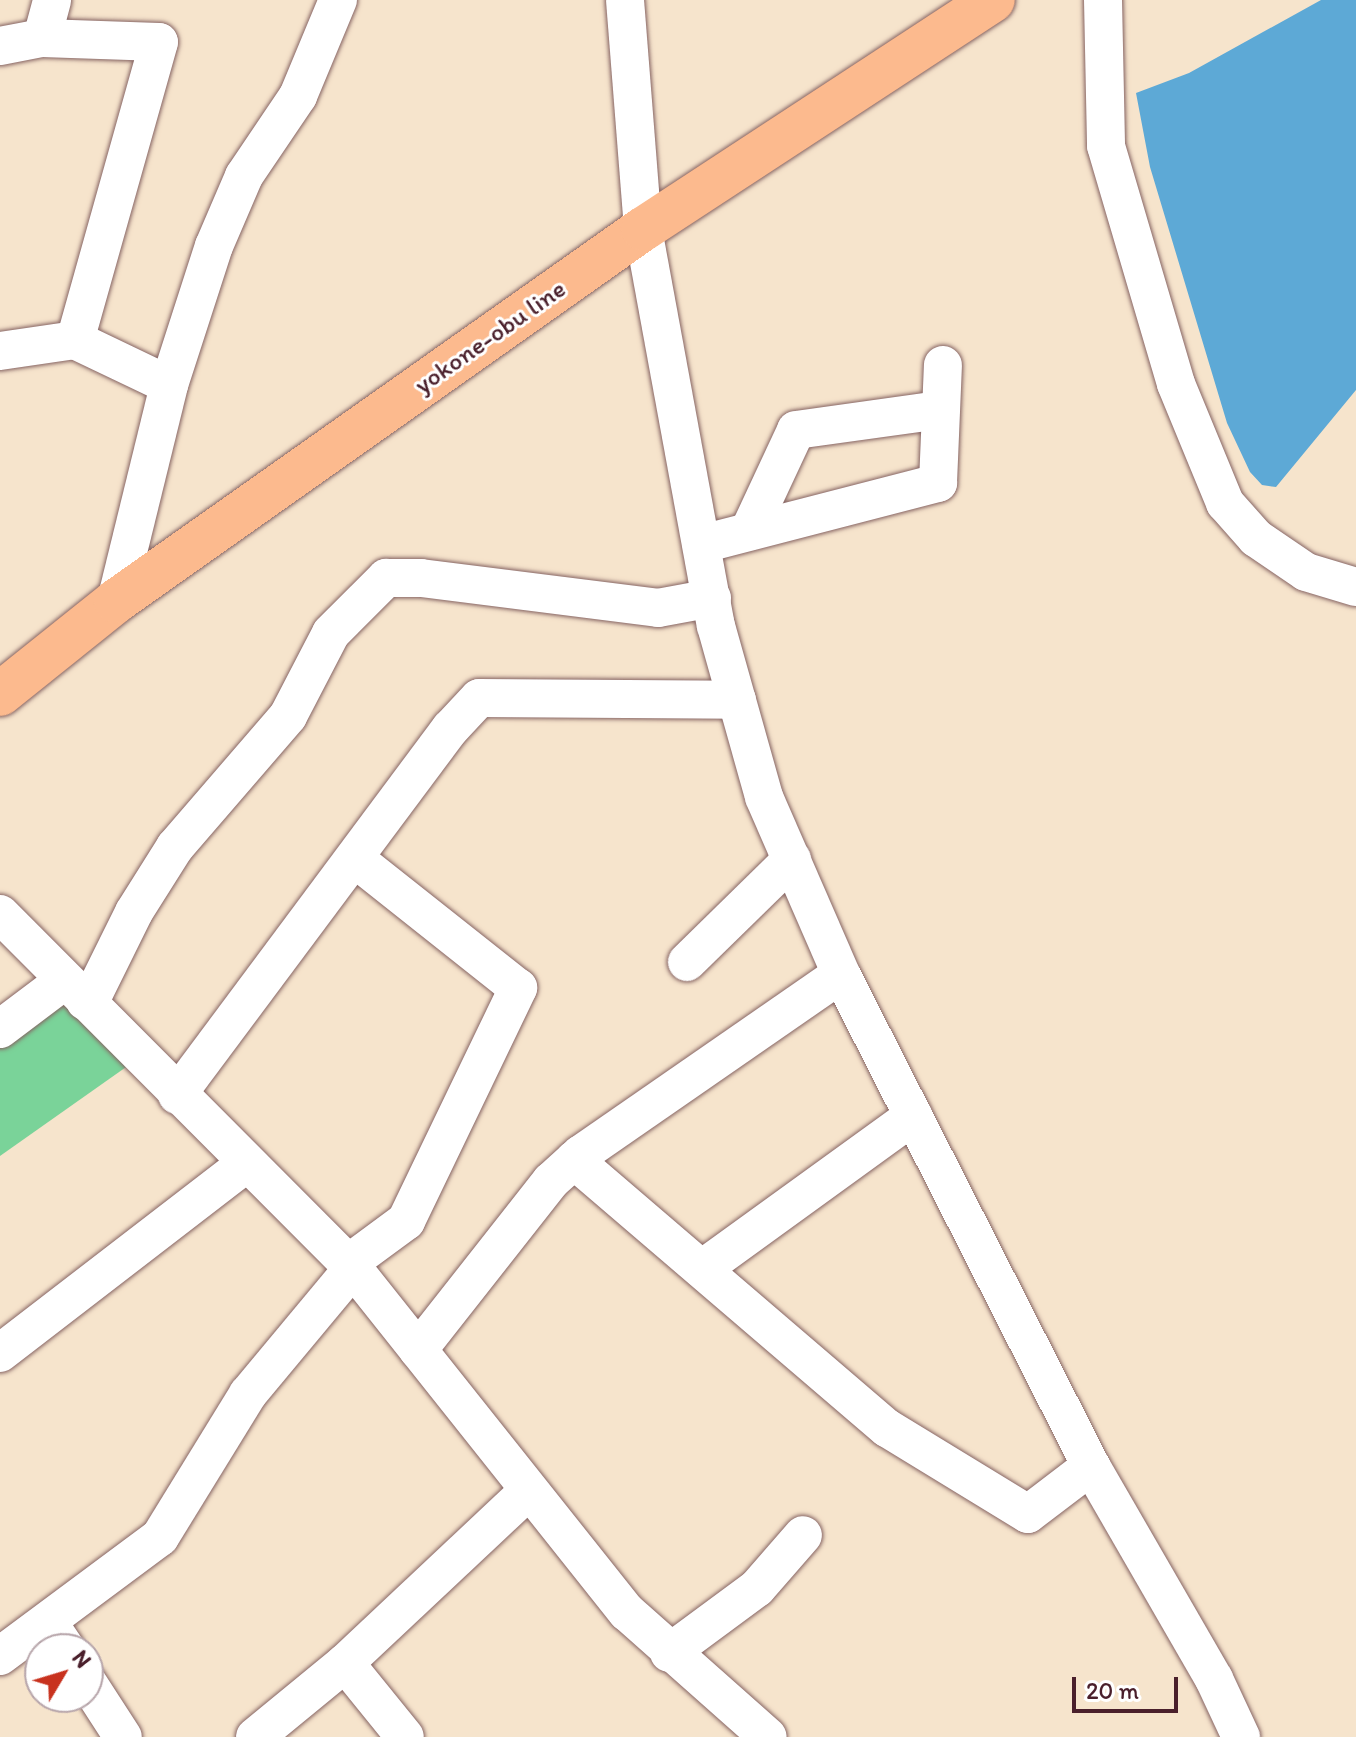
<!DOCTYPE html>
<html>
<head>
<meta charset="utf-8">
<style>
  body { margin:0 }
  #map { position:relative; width:1356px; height:1737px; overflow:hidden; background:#f6e4cc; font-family:Itim,sans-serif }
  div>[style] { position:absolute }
  .green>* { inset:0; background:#7ad399 }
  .water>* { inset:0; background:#5da9d6 }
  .roads { filter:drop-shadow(0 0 2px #866463) drop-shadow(0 0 2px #866463) }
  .minor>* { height:38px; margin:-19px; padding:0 19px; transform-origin:19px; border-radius:19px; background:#fff }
  .major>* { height:44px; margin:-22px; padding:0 22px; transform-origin:22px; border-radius:22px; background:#fcba8e }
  span { translate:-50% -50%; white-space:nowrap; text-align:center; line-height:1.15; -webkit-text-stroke:6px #fff; paint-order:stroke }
  .street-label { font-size:26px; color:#4a1f2b }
  .north { position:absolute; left:24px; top:1633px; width:80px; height:80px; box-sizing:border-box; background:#fff; border:2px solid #b7a5aa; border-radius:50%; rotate:52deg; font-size:22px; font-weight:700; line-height:32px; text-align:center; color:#4a1f2b }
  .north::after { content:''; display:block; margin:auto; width:28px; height:36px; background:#c8321e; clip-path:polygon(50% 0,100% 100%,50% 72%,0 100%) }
  .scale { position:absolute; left:1072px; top:1677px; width:106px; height:36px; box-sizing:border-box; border:4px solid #4a1f2b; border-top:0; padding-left:10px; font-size:24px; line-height:28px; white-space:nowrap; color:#4a1f2b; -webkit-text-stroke:6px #fff; paint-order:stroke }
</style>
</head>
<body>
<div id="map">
  <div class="green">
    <i style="clip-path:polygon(59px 999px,129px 1065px,0 1156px,0 1044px)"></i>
  </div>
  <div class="water">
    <i style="clip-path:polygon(1321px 0,1356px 0,1356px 390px,1276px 487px,1262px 485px,1250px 472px,1227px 423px,1150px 167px,1136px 93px,1189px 73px)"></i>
  </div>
  <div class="roads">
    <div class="minor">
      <i style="left:625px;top:0;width:230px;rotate:85.5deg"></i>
      <i style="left:643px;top:229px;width:404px;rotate:79.6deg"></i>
      <i style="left:716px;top:626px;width:178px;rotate:74.3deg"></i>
      <i style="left:764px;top:797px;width:193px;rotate:66.5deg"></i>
      <i style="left:841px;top:974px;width:552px;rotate:63.06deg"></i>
      <i style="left:1091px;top:1466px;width:246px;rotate:60deg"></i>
      <i style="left:1214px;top:1679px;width:64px;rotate:65deg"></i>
      <i style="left:1103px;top:0;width:146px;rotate:88.8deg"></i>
      <i style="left:1106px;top:146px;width:248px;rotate:73.6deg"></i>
      <i style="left:1176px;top:384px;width:129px;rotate:67.6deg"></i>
      <i style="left:1225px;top:503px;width:47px;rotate:48.5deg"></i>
      <i style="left:1256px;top:538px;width:60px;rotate:34.2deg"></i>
      <i style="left:1306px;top:572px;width:52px;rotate:16.7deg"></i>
      <i style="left:42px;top:38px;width:117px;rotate:2deg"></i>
      <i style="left:159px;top:42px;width:310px;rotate:105.7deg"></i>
      <i style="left:0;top:46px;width:43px;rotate:-10.8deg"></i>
      <i style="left:42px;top:38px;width:39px;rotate:-75deg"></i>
      <i style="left:0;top:351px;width:76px;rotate:-8.3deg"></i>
      <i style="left:75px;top:340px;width:104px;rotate:25.6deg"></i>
      <i style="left:749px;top:531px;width:111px;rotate:-65deg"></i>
      <i style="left:796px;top:430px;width:146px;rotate:-7.9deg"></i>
      <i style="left:702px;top:544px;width:244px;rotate:-14.5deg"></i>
      <i style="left:938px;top:483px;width:118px;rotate:-87.6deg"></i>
      <i style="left:116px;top:601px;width:222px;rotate:-76.2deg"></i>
      <i style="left:169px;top:385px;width:146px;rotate:-72.1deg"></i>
      <i style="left:214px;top:246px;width:76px;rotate:-66.8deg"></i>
      <i style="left:244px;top:176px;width:97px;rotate:-56deg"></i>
      <i style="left:298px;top:96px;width:104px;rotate:-67.4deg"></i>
      <i style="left:0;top:914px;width:500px;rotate:45.1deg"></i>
      <i style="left:353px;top:1268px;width:440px;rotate:51.5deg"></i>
      <i style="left:627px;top:1612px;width:188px;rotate:41.6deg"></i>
      <i style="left:687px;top:962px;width:147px;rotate:-44.4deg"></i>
      <i style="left:85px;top:1001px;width:12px;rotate:-42deg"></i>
      <i style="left:94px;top:993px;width:90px;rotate:-63.7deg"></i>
      <i style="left:134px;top:912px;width:77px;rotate:-57.8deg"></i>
      <i style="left:175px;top:847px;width:173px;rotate:-49.2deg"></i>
      <i style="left:288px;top:716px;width:93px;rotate:-62.6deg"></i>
      <i style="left:331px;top:633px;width:78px;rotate:-45deg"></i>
      <i style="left:386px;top:578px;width:35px"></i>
      <i style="left:421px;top:578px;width:239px;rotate:7.2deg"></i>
      <i style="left:658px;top:608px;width:55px;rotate:-10.5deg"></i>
      <i style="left:0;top:1029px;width:81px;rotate:-37deg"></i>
      <i style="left:177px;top:1095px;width:457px;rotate:-53.3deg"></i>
      <i style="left:450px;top:729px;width:42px;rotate:-46.9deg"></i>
      <i style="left:479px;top:698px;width:258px;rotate:0.4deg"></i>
      <i style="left:574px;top:1160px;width:412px;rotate:40.6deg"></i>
      <i style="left:887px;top:1428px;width:165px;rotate:31.4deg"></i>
      <i style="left:1028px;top:1514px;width:79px;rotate:-37.3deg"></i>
      <i style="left:349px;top:1263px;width:71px;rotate:-36.4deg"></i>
      <i style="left:406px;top:1221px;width:259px;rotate:-64.3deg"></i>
      <i style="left:518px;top:988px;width:209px;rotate:-141.6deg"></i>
      <i style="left:702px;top:1269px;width:261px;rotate:-35.9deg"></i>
      <i style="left:418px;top:1350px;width:215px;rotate:-51.8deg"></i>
      <i style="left:551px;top:1181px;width:40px;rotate:-42deg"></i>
      <i style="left:581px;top:1154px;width:316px;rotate:-34.7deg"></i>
      <i style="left:0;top:1353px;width:309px;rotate:-37.6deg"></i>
      <i style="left:48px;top:1622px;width:32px;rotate:56deg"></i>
      <i style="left:669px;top:1653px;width:109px;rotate:-36.5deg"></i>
      <i style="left:757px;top:1588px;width:70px;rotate:-49deg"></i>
      <i style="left:0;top:1656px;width:199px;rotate:-36.6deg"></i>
      <i style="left:160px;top:1537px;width:168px;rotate:-58.4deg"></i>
      <i style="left:248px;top:1394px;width:164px;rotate:-50.2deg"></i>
      <i style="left:345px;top:1663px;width:95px;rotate:51deg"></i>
      <i style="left:88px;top:1683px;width:64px;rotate:57.1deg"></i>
      <i style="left:255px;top:1737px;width:117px;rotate:-39.4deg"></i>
      <i style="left:345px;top:1663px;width:251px;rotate:-43.2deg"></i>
    </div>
    <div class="major">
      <i style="left:0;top:694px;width:149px;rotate:-38.7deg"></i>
      <i style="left:116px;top:601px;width:645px;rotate:-35.22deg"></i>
      <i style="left:643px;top:229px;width:418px;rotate:-33.2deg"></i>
    </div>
  </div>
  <div class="street-label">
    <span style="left:490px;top:337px;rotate:-35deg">yokone-obu line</span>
  </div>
  <div class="north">N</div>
  <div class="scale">20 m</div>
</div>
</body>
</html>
